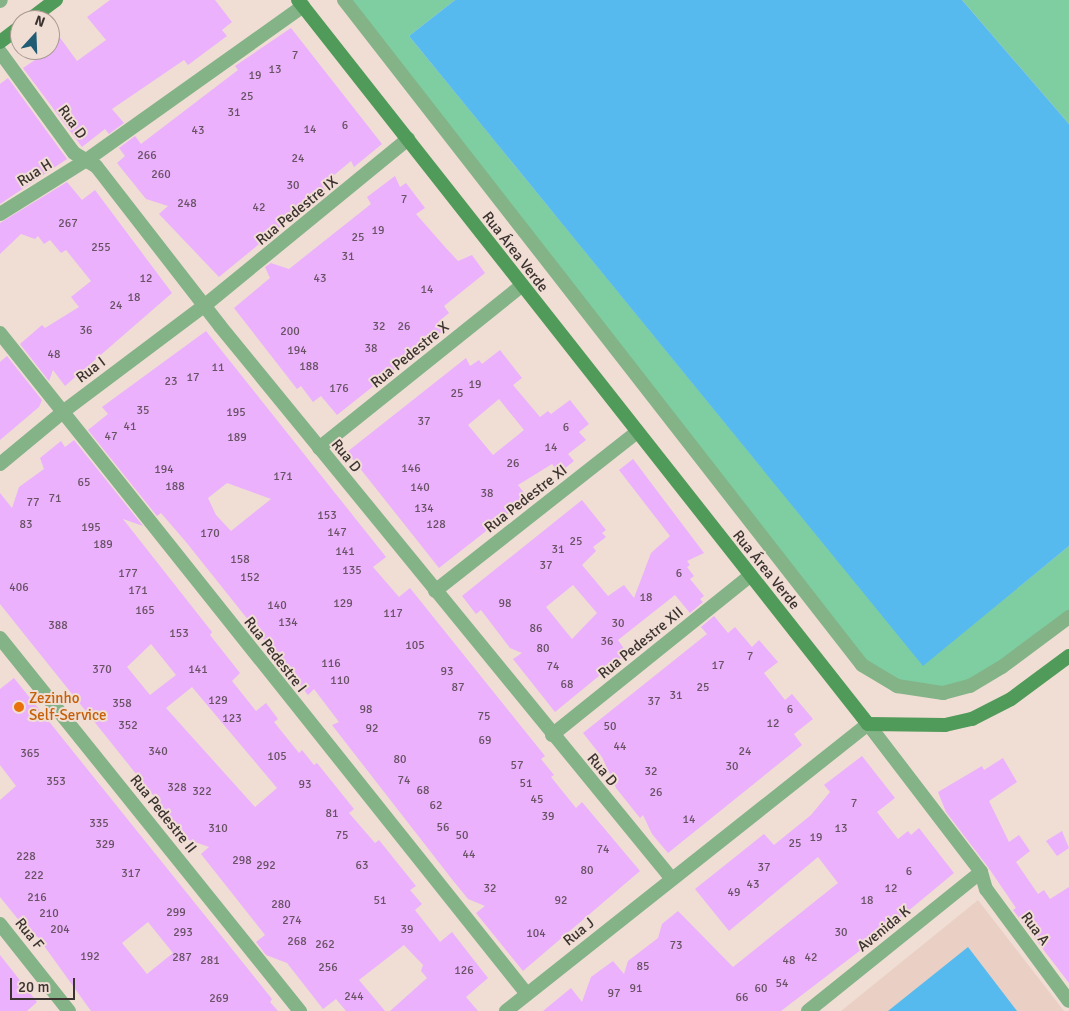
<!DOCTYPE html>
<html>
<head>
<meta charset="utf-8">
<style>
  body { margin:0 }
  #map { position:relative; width:1069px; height:1011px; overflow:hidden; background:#f0ddd4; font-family:Signika,sans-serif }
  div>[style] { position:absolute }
  .built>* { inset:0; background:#ead0c4 }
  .green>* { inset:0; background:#7ecea1 }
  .water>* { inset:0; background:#56baef }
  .building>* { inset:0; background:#ebb1fd }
  .pedestrian>* { height:14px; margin:-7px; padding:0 7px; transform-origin:7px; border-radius:7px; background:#83b387 }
  .minor>* { height:14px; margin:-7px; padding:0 7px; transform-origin:7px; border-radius:7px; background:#83b387 }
  .secondary>* { height:14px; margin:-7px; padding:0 7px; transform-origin:7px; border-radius:7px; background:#509b59 }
  .dots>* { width:14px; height:14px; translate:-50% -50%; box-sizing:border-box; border:2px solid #f0ddd4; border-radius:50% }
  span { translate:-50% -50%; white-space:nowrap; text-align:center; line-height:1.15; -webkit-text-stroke:4px #f0ddd4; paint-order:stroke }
  .number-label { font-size:12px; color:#675263 }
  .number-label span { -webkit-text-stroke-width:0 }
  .street-label { font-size:15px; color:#3b3330 }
  .food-label { font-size:15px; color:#c56008 }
  .left { translate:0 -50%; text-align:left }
  .north { position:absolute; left:10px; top:10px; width:50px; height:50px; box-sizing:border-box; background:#f0ddd4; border:1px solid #a89992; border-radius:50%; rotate:20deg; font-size:14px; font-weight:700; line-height:20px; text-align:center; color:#3b3330 }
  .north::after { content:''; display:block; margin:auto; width:18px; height:22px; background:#205d74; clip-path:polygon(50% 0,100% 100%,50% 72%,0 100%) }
  .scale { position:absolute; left:10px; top:978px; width:65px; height:22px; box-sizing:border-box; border:2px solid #3b3330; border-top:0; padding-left:6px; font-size:15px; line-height:18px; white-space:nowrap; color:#3b3330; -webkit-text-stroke:4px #f0ddd4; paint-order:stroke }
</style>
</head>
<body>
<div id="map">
  <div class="built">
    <i style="clip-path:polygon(978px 900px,1064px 1011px,841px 1011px)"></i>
  </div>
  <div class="green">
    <i style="clip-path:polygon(344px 0,455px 0,409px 36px,923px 665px,1069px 546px,1069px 617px,1002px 667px,943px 693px,878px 677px)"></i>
    <i style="clip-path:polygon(962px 0,1069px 0,1069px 124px)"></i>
  </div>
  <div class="water">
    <i style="clip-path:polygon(455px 0,962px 0,1069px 124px,1069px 546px,923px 666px,409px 36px)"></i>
    <i style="clip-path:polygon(968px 947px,1017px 1011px,888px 1011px)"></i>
  </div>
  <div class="building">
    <i style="clip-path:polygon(110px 0,215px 0,232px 22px,222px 30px,227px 36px,188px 65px,184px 60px,112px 109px,124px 123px,109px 134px,105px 129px,82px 147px,23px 68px,50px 50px,50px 24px,77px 61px,106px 40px,87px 17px)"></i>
    <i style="clip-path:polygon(291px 28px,382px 144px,354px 167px,351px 161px,322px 185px,325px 190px,219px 277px,159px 214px,168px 206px,146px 199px,117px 163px,125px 156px,119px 148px,135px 136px,141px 144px,238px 70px,235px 66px)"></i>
    <i style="clip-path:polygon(8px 78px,67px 159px,0 204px,0 84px)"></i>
    <i style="clip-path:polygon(395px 176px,400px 187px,406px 183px,425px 208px,416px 214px,445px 247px,458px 261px,472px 255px,485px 273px,444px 306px,449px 313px,438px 322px,444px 330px,337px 415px,321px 396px,313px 402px,301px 386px,297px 389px,234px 308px,270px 278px,265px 267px,271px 263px,289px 269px,371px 204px,367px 197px)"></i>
    <i style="clip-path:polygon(67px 182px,82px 200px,95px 190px,172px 293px,65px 386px,53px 370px,49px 381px,20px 344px,42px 325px,45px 328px,79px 307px,71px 297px,91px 281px,66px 250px,61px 253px,50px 240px,44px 244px,38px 236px,35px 239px,21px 234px,0 254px,0 223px)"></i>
    <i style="clip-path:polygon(evenodd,206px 331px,386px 557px,373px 567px,399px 597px,410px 588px,545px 756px,541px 759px,554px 775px,551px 777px,576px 808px,582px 802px,640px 871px,523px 971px,476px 913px,485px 906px,468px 899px,451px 878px,332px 725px,339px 722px,314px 689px,308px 695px,186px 542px,161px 513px,157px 516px,88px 430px,108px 414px,102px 407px,206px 331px,227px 483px,271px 499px,231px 531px,216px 515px,208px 498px,227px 483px)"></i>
    <i style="clip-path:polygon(evenodd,500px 350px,522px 378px,513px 385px,540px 417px,548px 411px,551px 414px,570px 400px,589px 424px,579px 432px,586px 440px,568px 454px,574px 461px,559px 473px,552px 464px,518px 485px,528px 498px,439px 568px,347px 452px,466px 358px,470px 366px,479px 360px,482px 364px,500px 350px,499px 399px,524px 430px,493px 455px,468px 425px,499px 399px)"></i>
    <i style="clip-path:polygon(7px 356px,42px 400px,39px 407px,0 440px,0 362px)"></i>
    <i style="clip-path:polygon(evenodd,74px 440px,143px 526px,123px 519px,212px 632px,210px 635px,240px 673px,232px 681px,256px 711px,266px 703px,278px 719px,274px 722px,299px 753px,302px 750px,314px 765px,317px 763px,354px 809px,349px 813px,375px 843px,379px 840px,416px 886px,410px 890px,422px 904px,415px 910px,440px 942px,452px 932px,488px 978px,466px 997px,478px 1011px,390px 1011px,427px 978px,421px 971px,423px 965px,404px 945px,359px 980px,385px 1011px,346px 1011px,336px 999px,323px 1009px,287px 963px,266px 955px,256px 942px,265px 935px,201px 854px,209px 847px,189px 840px,0 604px,0 493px,12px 508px,19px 487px,44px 469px,40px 458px,61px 441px,65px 447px,74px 440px,151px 644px,176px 675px,150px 695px,127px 667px,151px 644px,74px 440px,192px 687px,277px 788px,255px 807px,166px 708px,192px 687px)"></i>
    <i style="clip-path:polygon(evenodd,633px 459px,704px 553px,687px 561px,690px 565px,687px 567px,694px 576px,690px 579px,704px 596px,700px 599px,703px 602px,690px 613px,675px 595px,618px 640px,627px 653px,555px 712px,513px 659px,522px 653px,510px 648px,481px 610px,476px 614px,462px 596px,582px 500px,606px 530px,602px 533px,606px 537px,593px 547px,596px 551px,582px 565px,608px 596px,624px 585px,634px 598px,651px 553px,670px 536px,619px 470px,633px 459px,573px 585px,597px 613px,572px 639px,546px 607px,573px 585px)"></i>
    <i style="clip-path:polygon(714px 616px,728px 633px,735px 627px,752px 647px,759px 640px,778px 662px,764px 673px,785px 700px,792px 694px,813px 719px,794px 734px,802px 745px,668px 853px,652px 834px,643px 815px,640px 818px,616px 788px,602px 757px,583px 733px,707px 634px,701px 627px)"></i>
    <i style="clip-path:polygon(evenodd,14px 678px,272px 999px,270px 1002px,278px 1011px,91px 1011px,37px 936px,34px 939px,0 897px,0 800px,16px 786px,0 765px,0 689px,14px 678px,148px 922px,173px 953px,147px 974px,122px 943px,148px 922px)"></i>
    <i style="clip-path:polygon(862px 756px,895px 798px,877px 812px,898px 839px,908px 831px,911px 835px,919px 828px,954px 873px,866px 946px,781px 1011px,543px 1011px,571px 988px,582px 1002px,591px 977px,613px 961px,624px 974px,628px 961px,658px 938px,662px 924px,678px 911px,733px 967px,838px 883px,818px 857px,729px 931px,695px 889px,764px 834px,774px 845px,811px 815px,830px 792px,824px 785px)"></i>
    <i style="clip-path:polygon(1003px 758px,1017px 782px,989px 801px,1009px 842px,1019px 835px,1030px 851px,1016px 862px,1038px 894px,1044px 890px,1050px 899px,1069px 887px,1069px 983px,1013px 910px,1016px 908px,988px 867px,946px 812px,938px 792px,982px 766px,984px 770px)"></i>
    <i style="clip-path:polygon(1062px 831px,1069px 848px,1057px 856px,1046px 841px)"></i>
    <i style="clip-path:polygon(0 955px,37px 1002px,27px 1011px,0 1011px)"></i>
  </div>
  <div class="pedestrian">
    <i style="left:344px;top:0;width:843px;rotate:52.08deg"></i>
    <i style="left:862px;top:665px;width:41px;rotate:31deg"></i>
    <i style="left:897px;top:686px;width:47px;rotate:8.7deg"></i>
    <i style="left:943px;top:693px;width:28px;rotate:-15deg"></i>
    <i style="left:970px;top:686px;width:37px;rotate:-31deg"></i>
    <i style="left:1002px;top:667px;width:84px;rotate:-36.7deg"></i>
    <i style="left:0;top:1px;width:1px;rotate:-45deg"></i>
  </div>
  <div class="minor">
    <i style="left:0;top:52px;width:125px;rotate:53.8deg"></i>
    <i style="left:74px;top:153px;width:26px;rotate:31deg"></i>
    <i style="left:96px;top:166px;width:202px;rotate:52.2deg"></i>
    <i style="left:220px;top:326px;width:714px;rotate:50.74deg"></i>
    <i style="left:0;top:214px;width:104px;rotate:-32deg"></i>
    <i style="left:88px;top:159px;width:264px;rotate:-35.4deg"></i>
    <i style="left:0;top:333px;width:845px;rotate:51.44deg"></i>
    <i style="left:319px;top:448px;width:259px;rotate:-38.7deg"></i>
    <i style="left:0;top:464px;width:83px;rotate:-39.6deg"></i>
    <i style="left:64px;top:411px;width:175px;rotate:-36.9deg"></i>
    <i style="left:204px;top:306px;width:264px;rotate:-39.3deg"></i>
    <i style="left:435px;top:591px;width:256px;rotate:-38.2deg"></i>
    <i style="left:0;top:638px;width:479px;rotate:51.2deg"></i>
    <i style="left:552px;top:735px;width:254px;rotate:-38.8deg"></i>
    <i style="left:0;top:924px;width:111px;rotate:51.6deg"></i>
    <i style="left:506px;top:1011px;width:462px;rotate:-38.4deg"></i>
    <i style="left:868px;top:724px;width:186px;rotate:52.6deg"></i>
    <i style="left:981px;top:872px;width:18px;rotate:74deg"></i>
    <i style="left:986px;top:889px;width:139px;rotate:53.5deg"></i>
    <i style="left:808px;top:1011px;width:222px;rotate:-38.8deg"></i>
  </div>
  <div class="secondary">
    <i style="left:298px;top:0;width:921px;rotate:51.79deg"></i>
    <i style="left:868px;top:724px;width:77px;rotate:0.7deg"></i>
    <i style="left:945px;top:725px;width:28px;rotate:-13deg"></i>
    <i style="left:972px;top:719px;width:44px;rotate:-27.1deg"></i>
    <i style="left:1011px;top:699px;width:72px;rotate:-36.6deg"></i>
    <i style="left:29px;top:20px;width:34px;rotate:-37deg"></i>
    <i style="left:0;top:42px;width:25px;rotate:-37deg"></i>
  </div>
  <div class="dots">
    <i style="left:19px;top:707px;background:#e8710a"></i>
  </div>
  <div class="number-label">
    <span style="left:295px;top:56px">7</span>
    <span style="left:275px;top:70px">13</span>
    <span style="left:255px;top:76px">19</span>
    <span style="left:247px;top:97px">25</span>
    <span style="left:234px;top:113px">31</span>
    <span style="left:345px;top:126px">6</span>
    <span style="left:310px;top:130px">14</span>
    <span style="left:198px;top:131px">43</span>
    <span style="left:147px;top:156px">266</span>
    <span style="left:298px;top:159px">24</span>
    <span style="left:161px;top:175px">260</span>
    <span style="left:293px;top:186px">30</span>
    <span style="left:404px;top:200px">7</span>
    <span style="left:187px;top:204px">248</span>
    <span style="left:259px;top:208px">42</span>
    <span style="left:68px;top:224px">267</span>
    <span style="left:378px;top:231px">19</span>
    <span style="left:358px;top:238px">25</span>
    <span style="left:101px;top:248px">255</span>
    <span style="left:348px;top:257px">31</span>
    <span style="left:146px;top:279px">12</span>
    <span style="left:320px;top:279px">43</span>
    <span style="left:427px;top:290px">14</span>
    <span style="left:134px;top:298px">18</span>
    <span style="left:116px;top:306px">24</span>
    <span style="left:379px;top:327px">32</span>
    <span style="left:404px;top:327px">26</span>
    <span style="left:86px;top:331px">36</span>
    <span style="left:290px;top:332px">200</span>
    <span style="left:371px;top:349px">38</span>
    <span style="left:297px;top:351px">194</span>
    <span style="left:54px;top:355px">48</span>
    <span style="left:309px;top:367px">188</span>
    <span style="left:218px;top:368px">11</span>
    <span style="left:193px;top:378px">17</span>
    <span style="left:171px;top:382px">23</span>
    <span style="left:475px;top:385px">19</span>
    <span style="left:339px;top:389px">176</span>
    <span style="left:457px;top:394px">25</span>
    <span style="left:143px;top:411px">35</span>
    <span style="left:236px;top:413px">195</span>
    <span style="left:424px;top:422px">37</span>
    <span style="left:130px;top:427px">41</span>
    <span style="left:566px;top:428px">6</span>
    <span style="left:111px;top:437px">47</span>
    <span style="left:237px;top:438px">189</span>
    <span style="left:551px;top:448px">14</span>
    <span style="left:513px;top:464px">26</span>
    <span style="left:411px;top:469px">146</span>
    <span style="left:164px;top:470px">194</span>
    <span style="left:283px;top:477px">171</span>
    <span style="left:84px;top:483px">65</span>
    <span style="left:175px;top:487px">188</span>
    <span style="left:420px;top:488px">140</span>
    <span style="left:487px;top:494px">38</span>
    <span style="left:55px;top:499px">71</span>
    <span style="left:33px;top:503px">77</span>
    <span style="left:424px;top:509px">134</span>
    <span style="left:327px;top:516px">153</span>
    <span style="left:26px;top:525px">83</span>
    <span style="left:436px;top:525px">128</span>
    <span style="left:91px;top:528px">195</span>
    <span style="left:337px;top:533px">147</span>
    <span style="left:210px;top:534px">170</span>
    <span style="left:576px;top:542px">25</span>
    <span style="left:103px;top:545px">189</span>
    <span style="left:558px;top:550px">31</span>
    <span style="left:345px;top:552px">141</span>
    <span style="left:240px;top:560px">158</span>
    <span style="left:546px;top:566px">37</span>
    <span style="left:352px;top:571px">135</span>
    <span style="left:128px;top:574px">177</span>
    <span style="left:679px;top:574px">6</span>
    <span style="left:250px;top:578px">152</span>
    <span style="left:19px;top:588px">406</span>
    <span style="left:138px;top:591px">171</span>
    <span style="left:646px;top:598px">18</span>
    <span style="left:343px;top:604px">129</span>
    <span style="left:505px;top:604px">98</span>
    <span style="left:277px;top:606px">140</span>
    <span style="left:145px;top:611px">165</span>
    <span style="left:393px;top:614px">117</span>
    <span style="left:288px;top:623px">134</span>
    <span style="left:618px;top:624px">30</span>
    <span style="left:58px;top:626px">388</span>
    <span style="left:536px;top:629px">86</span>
    <span style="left:179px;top:634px">153</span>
    <span style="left:607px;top:642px">36</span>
    <span style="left:415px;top:646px">105</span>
    <span style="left:543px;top:649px">80</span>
    <span style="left:750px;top:657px">7</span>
    <span style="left:331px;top:664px">116</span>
    <span style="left:718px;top:666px">17</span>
    <span style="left:553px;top:667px">74</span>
    <span style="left:102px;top:670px">370</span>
    <span style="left:198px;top:670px">141</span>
    <span style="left:447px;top:672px">93</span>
    <span style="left:340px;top:681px">110</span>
    <span style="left:567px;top:685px">68</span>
    <span style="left:458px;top:688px">87</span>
    <span style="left:703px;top:688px">25</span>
    <span style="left:676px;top:696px">31</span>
    <span style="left:218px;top:701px">129</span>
    <span style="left:654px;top:702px">37</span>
    <span style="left:122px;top:704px">358</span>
    <span style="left:366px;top:710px">98</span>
    <span style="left:790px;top:710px">6</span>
    <span style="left:484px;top:717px">75</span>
    <span style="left:232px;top:719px">123</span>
    <span style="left:773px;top:724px">12</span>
    <span style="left:128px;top:726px">352</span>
    <span style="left:610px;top:727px">50</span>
    <span style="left:372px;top:729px">92</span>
    <span style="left:485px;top:741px">69</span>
    <span style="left:620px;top:747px">44</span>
    <span style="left:158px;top:752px">340</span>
    <span style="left:745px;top:752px">24</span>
    <span style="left:30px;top:754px">365</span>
    <span style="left:277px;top:757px">105</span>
    <span style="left:400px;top:760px">80</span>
    <span style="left:517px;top:766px">57</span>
    <span style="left:732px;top:767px">30</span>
    <span style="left:651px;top:772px">32</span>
    <span style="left:404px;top:781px">74</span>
    <span style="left:56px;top:782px">353</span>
    <span style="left:526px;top:784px">51</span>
    <span style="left:305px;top:785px">93</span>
    <span style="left:177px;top:788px">328</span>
    <span style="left:423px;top:791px">68</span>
    <span style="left:202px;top:792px">322</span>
    <span style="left:656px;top:793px">26</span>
    <span style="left:537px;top:800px">45</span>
    <span style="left:854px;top:804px">7</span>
    <span style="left:436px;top:806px">62</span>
    <span style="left:332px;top:814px">81</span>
    <span style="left:548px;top:817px">39</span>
    <span style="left:689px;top:820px">14</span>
    <span style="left:99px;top:824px">335</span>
    <span style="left:443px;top:828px">56</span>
    <span style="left:218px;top:829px">310</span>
    <span style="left:841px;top:829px">13</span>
    <span style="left:342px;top:836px">75</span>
    <span style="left:462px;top:836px">50</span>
    <span style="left:816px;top:838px">19</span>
    <span style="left:795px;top:844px">25</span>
    <span style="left:105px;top:845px">329</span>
    <span style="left:603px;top:850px">74</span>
    <span style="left:469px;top:855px">44</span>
    <span style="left:26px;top:857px">228</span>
    <span style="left:242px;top:861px">298</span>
    <span style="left:266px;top:866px">292</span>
    <span style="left:362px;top:866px">63</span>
    <span style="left:764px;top:868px">37</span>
    <span style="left:587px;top:871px">80</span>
    <span style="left:909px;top:872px">6</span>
    <span style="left:131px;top:874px">317</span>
    <span style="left:34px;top:876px">222</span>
    <span style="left:753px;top:885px">43</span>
    <span style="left:490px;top:889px">32</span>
    <span style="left:891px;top:889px">12</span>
    <span style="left:734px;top:893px">49</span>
    <span style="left:37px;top:898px">216</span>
    <span style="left:380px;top:901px">51</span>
    <span style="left:561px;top:901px">92</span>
    <span style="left:867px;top:901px">18</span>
    <span style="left:281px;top:905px">280</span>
    <span style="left:176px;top:913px">299</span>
    <span style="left:49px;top:914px">210</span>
    <span style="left:292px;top:921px">274</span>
    <span style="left:60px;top:930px">204</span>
    <span style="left:407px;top:930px">39</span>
    <span style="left:183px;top:933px">293</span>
    <span style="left:841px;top:933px">30</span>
    <span style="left:536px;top:934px">104</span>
    <span style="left:297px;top:942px">268</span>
    <span style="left:325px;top:945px">262</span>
    <span style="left:676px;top:946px">73</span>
    <span style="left:90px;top:957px">192</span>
    <span style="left:182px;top:958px">287</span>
    <span style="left:811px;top:958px">42</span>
    <span style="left:210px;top:961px">281</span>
    <span style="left:789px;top:961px">48</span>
    <span style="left:643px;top:967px">85</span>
    <span style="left:328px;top:968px">256</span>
    <span style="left:464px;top:971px">126</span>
    <span style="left:782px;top:984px">54</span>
    <span style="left:636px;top:989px">91</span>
    <span style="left:761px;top:989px">60</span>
    <span style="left:614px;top:994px">97</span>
    <span style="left:354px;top:997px">244</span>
    <span style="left:742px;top:998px">66</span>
    <span style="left:219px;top:999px">269</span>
  </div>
  <div class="street-label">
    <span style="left:72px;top:122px;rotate:54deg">Rua D</span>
    <span style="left:35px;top:173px;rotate:-32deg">Rua H</span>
    <span style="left:297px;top:211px;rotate:-39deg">Rua Pedestre IX</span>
    <span style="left:515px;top:252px;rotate:52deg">Rua Área Verde</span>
    <span style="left:410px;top:355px;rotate:-39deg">Rua Pedestre X</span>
    <span style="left:91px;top:370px;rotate:-37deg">Rua I</span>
    <span style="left:346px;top:456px;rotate:51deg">Rua D</span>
    <span style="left:526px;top:499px;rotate:-38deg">Rua Pedestre XI</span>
    <span style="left:766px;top:570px;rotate:51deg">Rua Área Verde</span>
    <span style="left:641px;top:643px;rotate:-39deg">Rua Pedestre XII</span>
    <span style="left:275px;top:655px;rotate:52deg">Rua Pedestre I</span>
    <span style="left:602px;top:770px;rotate:50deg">Rua D</span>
    <span style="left:163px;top:814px;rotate:51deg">Rua Pedestre II</span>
    <span style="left:884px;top:929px;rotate:-39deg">Avenida K</span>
    <span style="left:1035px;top:929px;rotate:53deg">Rua A</span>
    <span style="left:579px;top:932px;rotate:-39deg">Rua J</span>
    <span style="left:29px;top:934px;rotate:51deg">Rua F</span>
  </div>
  <div class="food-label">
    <span class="left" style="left:29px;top:707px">Zezinho<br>Self-Service</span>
  </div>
  <div class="north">N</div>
  <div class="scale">20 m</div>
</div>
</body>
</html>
